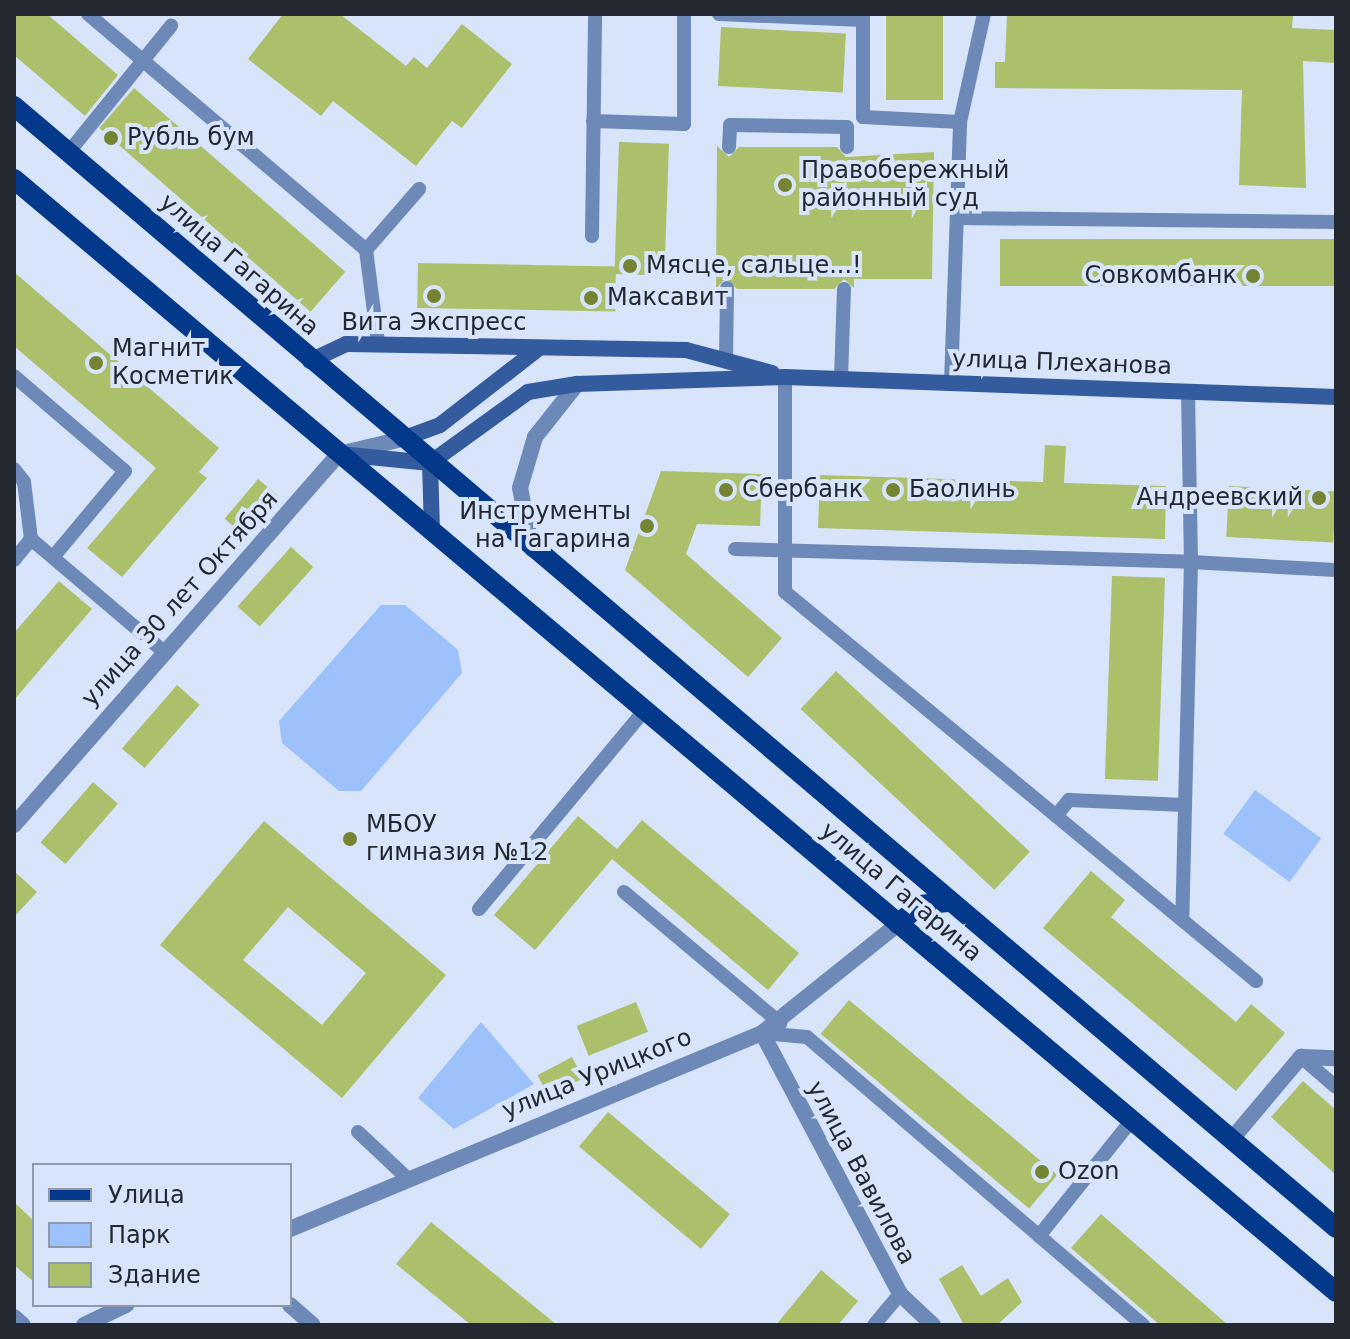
<!DOCTYPE html>
<html>
<head>
<meta charset="utf-8">
<style>
  body { margin:0 }
  #map { position:relative; width:1350px; height:1339px; overflow:hidden; background:#d7e4fa; font-family:"DejaVu Sans",sans-serif }
  div>[style] { position:absolute }
  .green>* { inset:0; background:#9dc1fb; transform-origin:0 0 }
  .building>* { inset:0; background:#acbf6a; transform-origin:0 0 }
  .lane>* { height:14px; margin:-7px; padding:0 7px; transform-origin:7px; border-radius:7px; background:#6d89b7 }
  .street>* { height:16px; margin:-8px; padding:0 8px; transform-origin:8px; border-radius:8px; background:#6d89b7 }
  .secondary>* { height:16px; margin:-8px; padding:0 8px; transform-origin:8px; border-radius:8px; background:#345b9e }
  .primary>* { height:20px; margin:-10px; padding:0 10px; transform-origin:10px; border-radius:10px; background:#04388a }
  .dots>* { width:22px; height:22px; translate:-50% -50%; box-sizing:border-box; border:4px solid #d7e4fa; border-radius:50% }
  span { translate:-50% -50%; white-space:nowrap; text-align:center; line-height:1.15; -webkit-text-stroke:8px #d7e4fa; paint-order:stroke }
  .poi-label { font-size:24px; color:#242931 }
  .left { translate:0 -50%; text-align:left }
  .right { translate:-100% -50%; text-align:right }
  .street-label { font-size:24px; color:#242931 }
  .frame { position:absolute; inset:0; border:16px solid #242931; pointer-events:none }
  .legend { position:absolute; left:32px; top:1163px; width:260px; height:144px; box-sizing:border-box; background:#d7e4fa; border:2px solid #8f99aa; margin:0; padding:10px 14px; list-style:none; font-size:24px; color:#242931 }
  .legend li { display:flex; align-items:center; gap:16px; height:40px }
  .legend b { width:40px; border:2px solid #8f99aa }
</style>
</head>
<body>
<div id="map">
  <div class="green">
    <i style="clip-path:polygon(381px 605px,405px 605px,458px 650px,462px 673px,361px 791px,339px 791px,282px 743px,279px 721px)"></i>
    <i style="left:1255px;top:790px;width:82px;height:54px;rotate:36deg"></i>
    <i style="clip-path:polygon(481px 1022px,534px 1084px,454px 1129px,418px 1098px)"></i>
  </div>
  <div class="building">
    <i style="clip-path:polygon(14px 14px,47px 14px,118px 75px,85px 116px,14px 55px)"></i>
    <i style="clip-path:polygon(283px 14px,340px 14px,406px 66px,414px 57px,427px 68px,462px 24px,512px 64px,462px 128px,452px 121px,416px 166px,333px 101px,321px 116px,248px 59px)"></i>
    <i style="left:886px;top:14px;width:57px;height:86px"></i>
    <i style="clip-path:polygon(1007px 14px,1293px 16px,1292px 28px,1336px 30px,1336px 63px,1303px 61px,1306px 188px,1239px 185px,1242px 90px,995px 88px,995px 62px,1005px 62px)"></i>
    <i style="left:721px;top:27px;width:125px;height:59px;rotate:3deg"></i>
    <i style="left:134px;top:88px;width:280px;height:53px;rotate:41deg"></i>
    <i style="left:619px;top:142px;width:50px;height:132px;rotate:2deg"></i>
    <i style="clip-path:polygon(717px 146px,729px 157px,739px 147px,837px 147px,846px 157px,934px 152px,932px 279px,854px 279px,854px 288px,844px 279px,834px 289px,737px 289px,726px 278px,716px 289px)"></i>
    <i style="left:1000px;top:239px;width:336px;height:47px"></i>
    <i style="left:418px;top:263px;width:198px;height:45px;rotate:1deg"></i>
    <i style="clip-path:polygon(14px 272px,219px 448px,199px 472px,207px 478px,122px 577px,87px 548px,156px 468px,14px 346px)"></i>
    <i style="clip-path:polygon(1045px 445px,1066px 446px,1064px 483px,1166px 486px,1165px 539px,818px 528px,820px 475px,1043px 482px)"></i>
    <i style="clip-path:polygon(661px 471px,762px 474px,760px 526px,697px 524px,686px 554px,782px 638px,748px 677px,625px 570px)"></i>
    <i style="left:258px;top:479px;width:25px;height:52px;rotate:40deg"></i>
    <i style="left:1229px;top:486px;width:107px;height:51px;rotate:3deg"></i>
    <i style="left:291px;top:547px;width:30px;height:80px;rotate:42deg"></i>
    <i style="left:1112px;top:576px;width:53px;height:203px;rotate:2deg"></i>
    <i style="clip-path:polygon(59px 581px,92px 609px,14px 700px,14px 633px)"></i>
    <i style="left:836px;top:671px;width:265px;height:52px;rotate:43deg"></i>
    <i style="left:177px;top:685px;width:30px;height:84px;rotate:41deg"></i>
    <i style="left:93px;top:782px;width:33px;height:80px;rotate:41deg"></i>
    <i style="clip-path:polygon(578px 816px,617px 849px,642px 820px,799px 953px,768px 990px,612px 859px,535px 950px,494px 915px)"></i>
    <i style="clip-path:polygon(evenodd,264px 821px,446px 975px,342px 1098px,160px 945px,264px 821px,288px 907px,366px 973px,322px 1025px,243px 960px,288px 907px)"></i>
    <i style="clip-path:polygon(14px 871px,37px 892px,14px 917px)"></i>
    <i style="clip-path:polygon(1091px 871px,1125px 900px,1111px 917px,1236px 1022px,1251px 1004px,1285px 1033px,1236px 1091px,1043px 928px)"></i>
    <i style="left:849px;top:1000px;width:272px;height:44px;rotate:40deg"></i>
    <i style="left:636px;top:1002px;width:32px;height:64px;rotate:68deg"></i>
    <i style="left:572px;top:1057px;width:24px;height:39px;rotate:62deg"></i>
    <i style="clip-path:polygon(1303px 1081px,1336px 1110px,1336px 1175px,1271px 1117px)"></i>
    <i style="left:608px;top:1112px;width:159px;height:45px;rotate:40deg"></i>
    <i style="clip-path:polygon(14px 1202px,34px 1221px,34px 1282px,14px 1265px)"></i>
    <i style="clip-path:polygon(1101px 1214px,1228px 1325px,1160px 1325px,1071px 1248px)"></i>
    <i style="clip-path:polygon(431px 1222px,557px 1325px,471px 1325px,396px 1264px)"></i>
    <i style="clip-path:polygon(962px 1265px,981px 1296px,1008px 1278px,1022px 1302px,997px 1325px,964px 1325px,939px 1279px)"></i>
    <i style="clip-path:polygon(821px 1270px,858px 1301px,838px 1325px,776px 1325px)"></i>
  </div>
  <div class="lane">
    <i style="left:88px;top:14px;width:365px;rotate:40.3deg"></i>
    <i style="left:366px;top:250px;width:94px;rotate:82.6deg"></i>
    <i style="left:719px;top:14px;width:144px;rotate:2.4deg"></i>
    <i style="left:863px;top:14px;width:103px;rotate:90deg"></i>
    <i style="left:863px;top:117px;width:97px;rotate:3deg"></i>
    <i style="left:593px;top:121px;width:91px;rotate:1.9deg"></i>
    <i style="left:684px;top:124px;width:110px;rotate:-90deg"></i>
    <i style="left:729px;top:147px;width:22px;rotate:-87deg"></i>
    <i style="left:730px;top:125px;width:117px;rotate:1deg"></i>
    <i style="left:847px;top:127px;width:20px;rotate:90deg"></i>
    <i style="left:68px;top:153px;width:164px;rotate:-51deg"></i>
    <i style="left:957px;top:218px;width:379px;rotate:0.6deg"></i>
    <i style="left:592px;top:236px;width:222px;rotate:-89.2deg"></i>
    <i style="left:366px;top:250px;width:81px;rotate:-49deg"></i>
    <i style="left:726px;top:361px;width:73px;rotate:-89.2deg"></i>
    <i style="left:14px;top:376px;width:146px;rotate:40.6deg"></i>
    <i style="left:125px;top:471px;width:112px;rotate:129.9deg"></i>
    <i style="left:785px;top:377px;width:215px;rotate:90deg"></i>
    <i style="left:785px;top:592px;width:611px;rotate:39.55deg"></i>
    <i style="left:841px;top:379px;width:90px;rotate:-88.1deg"></i>
    <i style="left:951px;top:383px;width:261px;rotate:-88deg"></i>
    <i style="left:960px;top:122px;width:111px;rotate:-77.5deg"></i>
    <i style="left:1188px;top:391px;width:171px;rotate:89deg"></i>
    <i style="left:1191px;top:562px;width:145px;rotate:3.2deg"></i>
    <i style="left:14px;top:469px;width:16px;rotate:52deg"></i>
    <i style="left:24px;top:482px;width:57px;rotate:83deg"></i>
    <i style="left:31px;top:539px;width:173px;rotate:40.3deg"></i>
    <i style="left:735px;top:549px;width:456px;rotate:1.6deg"></i>
    <i style="left:1191px;top:562px;width:358px;rotate:91.4deg"></i>
    <i style="left:14px;top:560px;width:27px;rotate:-51deg"></i>
    <i style="left:1056px;top:816px;width:21px;rotate:-51deg"></i>
    <i style="left:1069px;top:800px;width:116px;rotate:2.5deg"></i>
    <i style="left:624px;top:892px;width:204px;rotate:40deg"></i>
    <i style="left:479px;top:909px;width:259px;rotate:-50.2deg"></i>
    <i style="left:762px;top:1033px;width:45px;rotate:5.1deg"></i>
    <i style="left:807px;top:1037px;width:443px;rotate:40.6deg"></i>
    <i style="left:1301px;top:1057px;width:46px;rotate:40.6deg"></i>
    <i style="left:358px;top:1132px;width:66px;rotate:43.2deg"></i>
    <i style="left:1039px;top:1236px;width:149px;rotate:-51.3deg"></i>
    <i style="left:874px;top:1325px;width:40px;rotate:-50deg"></i>
  </div>
  <div class="street">
    <i style="left:532px;top:549px;width:62px;rotate:-101.1deg"></i>
    <i style="left:520px;top:488px;width:53px;rotate:-73.6deg"></i>
    <i style="left:535px;top:437px;width:68px;rotate:-51.6deg"></i>
    <i style="left:14px;top:825px;width:493px;rotate:-48.8deg"></i>
    <i style="left:339px;top:454px;width:65px;rotate:-13.4deg"></i>
    <i style="left:762px;top:1033px;width:295px;rotate:62.1deg"></i>
    <i style="left:900px;top:1294px;width:45px;rotate:43.2deg"></i>
    <i style="left:1231px;top:1140px;width:109px;rotate:-49.9deg"></i>
    <i style="left:1301px;top:1057px;width:35px;rotate:2deg"></i>
    <i style="left:290px;top:1229px;width:511px;rotate:-22.55deg"></i>
    <i style="left:762px;top:1033px;width:174px;rotate:-38.7deg"></i>
    <i style="left:290px;top:1305px;width:30px;rotate:41deg"></i>
    <i style="left:14px;top:1317px;width:12px;rotate:42deg"></i>
    <i style="left:84px;top:1325px;width:47px;rotate:-25.5deg"></i>
  </div>
  <div class="secondary">
    <i style="left:310px;top:361px;width:40px;rotate:-25deg"></i>
    <i style="left:346px;top:344px;width:340px;rotate:1deg"></i>
    <i style="left:686px;top:350px;width:89px;rotate:15deg"></i>
    <i style="left:402px;top:439px;width:40px;rotate:-20.2deg"></i>
    <i style="left:440px;top:425px;width:124px;rotate:-37.8deg"></i>
    <i style="left:340px;top:454px;width:90px;rotate:5.7deg"></i>
    <i style="left:430px;top:463px;width:121px;rotate:-35.9deg"></i>
    <i style="left:528px;top:392px;width:50px;rotate:-9.3deg"></i>
    <i style="left:577px;top:384px;width:208px;rotate:-1.9deg"></i>
    <i style="left:785px;top:377px;width:551px;rotate:2.08deg"></i>
    <i style="left:430px;top:463px;width:68px;rotate:88.3deg"></i>
  </div>
  <div class="primary">
    <i style="left:14px;top:106px;width:1734px;rotate:40.32deg"></i>
    <i style="left:14px;top:179px;width:1728px;rotate:40.09deg"></i>
    <i style="left:898px;top:924px;width:29px;rotate:-41deg"></i>
    <i style="left:920px;top:905px;width:30px;rotate:-6deg"></i>
  </div>
  <div class="dots">
    <i style="left:111px;top:138px;background:#748433"></i>
    <i style="left:785px;top:185px;background:#748433"></i>
    <i style="left:630px;top:266px;background:#748433"></i>
    <i style="left:1253px;top:276px;background:#748433"></i>
    <i style="left:434px;top:296px;background:#748433"></i>
    <i style="left:591px;top:298px;background:#748433"></i>
    <i style="left:96px;top:363px;background:#748433"></i>
    <i style="left:726px;top:490px;background:#748433"></i>
    <i style="left:893px;top:490px;background:#748433"></i>
    <i style="left:1319px;top:498px;background:#748433"></i>
    <i style="left:647px;top:526px;background:#748433"></i>
    <i style="left:350px;top:839px;background:#748433"></i>
    <i style="left:1042px;top:1172px;background:#748433"></i>
  </div>
  <div class="poi-label">
    <span class="left" style="left:127px;top:138px">Рубль бум</span>
    <span class="left" style="left:801px;top:185px">Правобережный<br>районный суд</span>
    <span class="left" style="left:646px;top:266px">Мясце, сальце...!</span>
    <span class="right" style="left:1237px;top:276px">Совкомбанк</span>
    <span class="left" style="left:607px;top:298px">Максавит</span>
    <span style="left:434px;top:323px">Вита Экспресс</span>
    <span class="left" style="left:112px;top:363px">Магнит<br>Косметик</span>
    <span class="left" style="left:742px;top:490px">Сбербанк</span>
    <span class="left" style="left:909px;top:490px">Баолинь</span>
    <span class="right" style="left:1303px;top:498px">Андреевский</span>
    <span class="right" style="left:631px;top:526px">Инструменты<br>на Гагарина</span>
    <span class="left" style="left:366px;top:839px">МБОУ<br>гимназия №12</span>
    <span class="left" style="left:1058px;top:1172px">Ozon</span>
  </div>
  <div class="street-label">
    <span style="left:239px;top:265px;rotate:41deg">улица Гагарина</span>
    <span style="left:1062px;top:363px;rotate:2deg">улица Плеханова</span>
    <span style="left:180px;top:599px;rotate:-48deg">улица 30 лет Октября</span>
    <span style="left:901px;top:892px;rotate:40deg">улица Гагарина</span>
    <span style="left:597px;top:1074px;rotate:-22deg">улица Урицкого</span>
    <span style="left:861px;top:1173px;rotate:62deg">улица Вавилова</span>
  </div>
  <div class="frame"></div>
  <ul class="legend">
  <li><b style="height:10px;background:#04388a"></b>Улица</li>
  <li><b style="height:22px;background:#9dc1fb"></b>Парк</li>
  <li><b style="height:22px;background:#acbf6a"></b>Здание</li>
  </ul>
</div>
</body>
</html>
